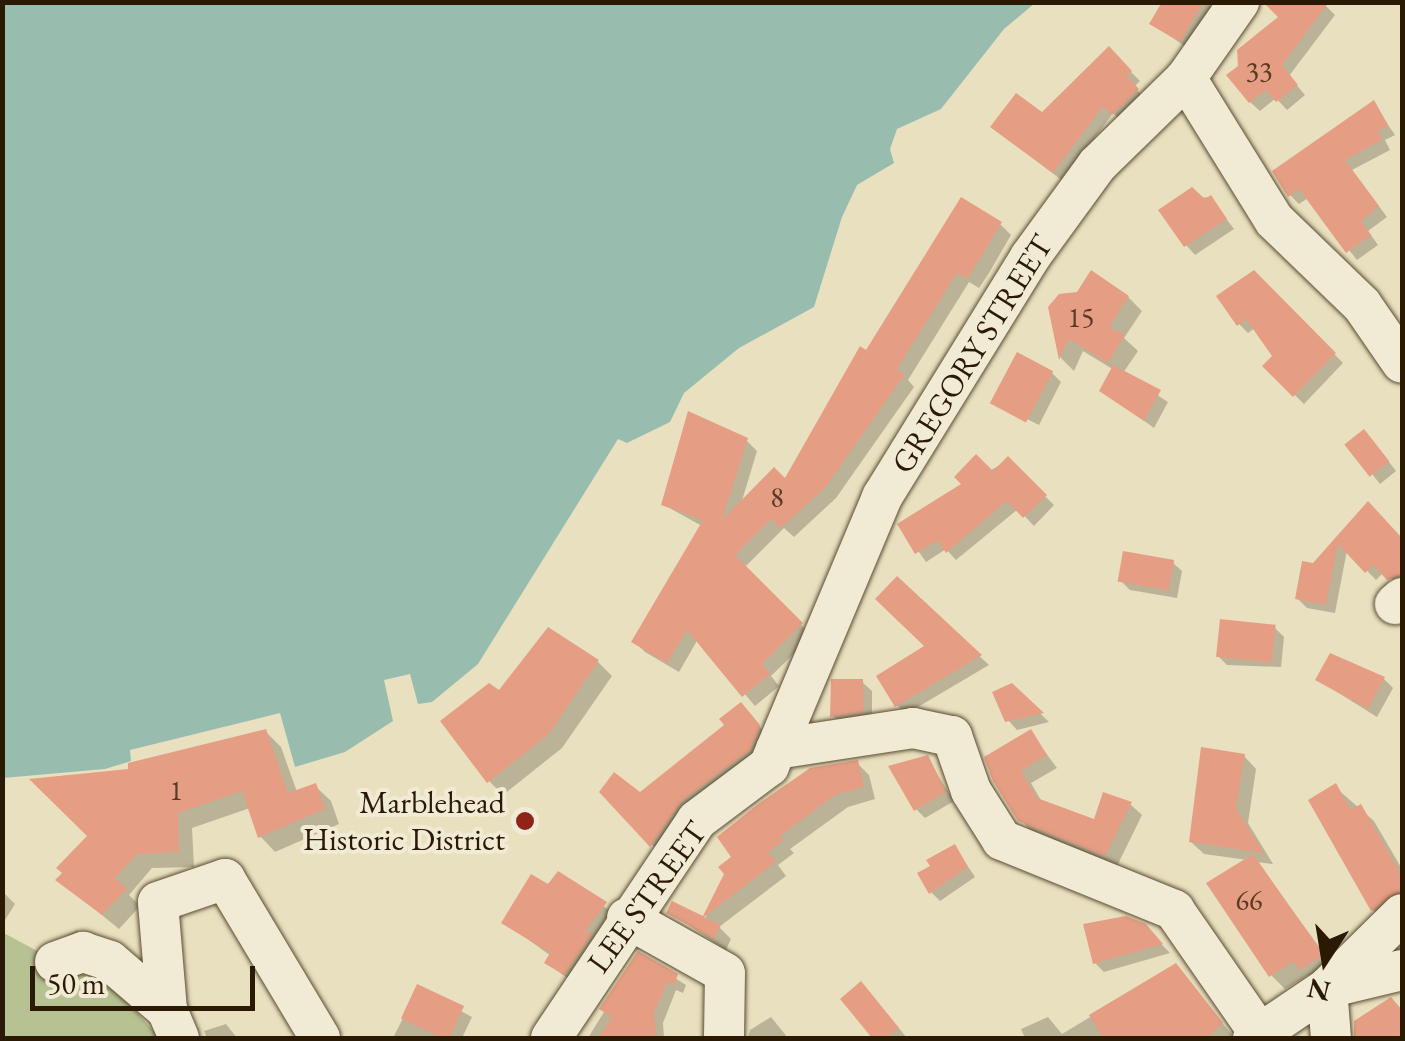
<!DOCTYPE html>
<html>
<head>
<meta charset="utf-8">
<style>
  body { margin:0 }
  #map { position:relative; width:1405px; height:1041px; overflow:hidden; background:#e9e0bf; font-family:"EB Garamond",serif }
  div>[style] { position:absolute }
  .green>* { inset:0; background:#b6c292 }
  .water>* { inset:0; background:#98bdae }
  .shadow>* { inset:0; background:#0003 }
  .building>* { inset:0; background:#e59e83; transform-origin:0 0 }
  .roads { filter:drop-shadow(0 0 2px #5a4b32) drop-shadow(0 0 2px #5a4b32) }
  .minor>* { height:40px; margin:-20px; padding:0 20px; transform-origin:20px; border-radius:20px; background:#f1ebd5 }
  .dots>* { width:28px; height:28px; translate:-50% -50%; box-sizing:border-box; border:5px solid #f1ebd5; border-radius:50% }
  span { translate:-50% -50%; white-space:nowrap; text-align:center; line-height:1.15; -webkit-text-stroke:8px #f1ebd5; paint-order:stroke }
  .number-label { font-size:28px; color:#593a23 }
  .number-label span { -webkit-text-stroke-width:0 }
  .street-label { font-size:32px; color:#2a1903 }
  .poi-label { font-size:32px; color:#2a1903 }
  .right { translate:-100% -50%; text-align:right }
  .frame { position:absolute; inset:0; border:5px solid #2a1903; pointer-events:none }
  .north { position:absolute; left:1275px; top:911px; width:100px; height:100px; -webkit-text-stroke:8px #f1ebd5; paint-order:stroke; rotate:192deg; font-size:28px; font-weight:700; line-height:40px; text-align:center; color:#2a1903 }
  .north::after { content:''; display:block; margin:auto; width:35px; height:45px; background:#2a1903; clip-path:polygon(50% 0,100% 100%,50% 72%,0 100%) }
  .scale { position:absolute; left:30px; top:966px; width:225px; height:45px; box-sizing:border-box; border:5px solid #2a1903; border-top:0; padding-left:12px; font-size:30px; line-height:35px; white-space:nowrap; color:#2a1903; -webkit-text-stroke:8px #f1ebd5; paint-order:stroke }
</style>
</head>
<body>
<div id="map">
  <div class="green">
    <i style="clip-path:polygon(77px 930px,92px 964px,160px 1038px,3px 1038px,2px 932px,39px 952px)"></i>
  </div>
  <div class="water">
    <i style="clip-path:polygon(3px 2px,1035px 2px,1035px 3px,1004px 29px,941px 109px,897px 129px,890px 149px,894px 163px,857px 185px,842px 217px,814px 307px,739px 348px,684px 393px,670px 422px,627px 443px,618px 439px,478px 664px,432px 702px,418px 704px,410px 674px,384px 680px,393px 721px,345px 752px,295px 767px,280px 713px,130px 750px,131px 761px,105px 769px,3px 778px)"></i>
  </div>
  <div class="shadow">
    <i style="clip-path:polygon(1165px 2px,1206px 2px,1214px 10px,1190px 50px,1152px 23px)"></i>
    <i style="clip-path:polygon(1326px 6px,1335px 15px,1289px 76px,1305px 95px,1287px 110px,1276px 98px,1260px 111px,1250px 102px,1280px 18px)"></i>
    <i style="clip-path:polygon(1109px 50px,1140px 81px,1134px 87px,1146px 99px,1122px 122px,1113px 113px,1063px 181px,1003px 136px,1042px 115px)"></i>
    <i style="clip-path:polygon(1373px 103px,1395px 135px,1385px 140px,1390px 150px,1352px 170px,1387px 217px,1368px 231px,1378px 245px,1357px 260px,1308px 198px,1299px 204px,1290px 195px)"></i>
    <i style="clip-path:polygon(1210px 197px,1234px 229px,1195px 255px,1186px 245px,1199px 198px)"></i>
    <i style="clip-path:polygon(1000px 224px,1011px 235px,989px 273px,979px 288px,969px 282px,908px 380px,914px 387px,836px 498px,794px 537px,784px 528px,744px 568px,812px 636px,771px 676px,779px 686px,755px 706px,698px 639px,679px 672px,645px 652px,634px 641px,702px 526px,664px 505px,746px 440px,757px 451px,741px 504px,786px 482px,867px 353px)"></i>
    <i style="clip-path:polygon(1254px 273px,1343px 363px,1304px 404px,1265px 366px,1275px 356px,1255px 328px,1248px 333px,1239px 324px)"></i>
    <i style="clip-path:polygon(1128px 297px,1142px 311px,1124px 338px,1138px 351px,1123px 373px,1168px 402px,1154px 428px,1102px 390px,1114px 370px,1083px 351px,1074px 371px,1061px 358px,1050px 308px)"></i>
    <i style="clip-path:polygon(1052px 373px,1061px 382px,1039px 425px,993px 402px)"></i>
    <i style="clip-path:polygon(1373px 441px,1396px 471px,1380px 484px,1348px 444px)"></i>
    <i style="clip-path:polygon(1008px 460px,1054px 505px,1034px 526px,1018px 509px,956px 560px,946px 549px,926px 562px,900px 525px)"></i>
    <i style="clip-path:polygon(1368px 505px,1402px 541px,1402px 587px,1384px 572px,1376px 580px,1347px 550px,1335px 613px,1307px 608px,1297px 598px,1314px 566px)"></i>
    <i style="clip-path:polygon(1172px 562px,1182px 571px,1177px 598px,1130px 590px,1121px 581px)"></i>
    <i style="clip-path:polygon(897px 579px,989px 665px,906px 714px,897px 705px,928px 646px)"></i>
    <i style="clip-path:polygon(1275px 628px,1284px 637px,1281px 667px,1227px 665px,1218px 656px)"></i>
    <i style="clip-path:polygon(598px 662px,612px 676px,562px 748px,503px 795px,489px 781px,500px 694px)"></i>
    <i style="clip-path:polygon(1384px 679px,1393px 688px,1377px 717px,1318px 680px)"></i>
    <i style="clip-path:polygon(862px 682px,872px 691px,872px 720px,842px 725px,833px 716px)"></i>
    <i style="clip-path:polygon(1012px 686px,1049px 722px,1017px 730px,1008px 720px)"></i>
    <i style="clip-path:polygon(750px 714px,768px 737px,661px 854px,602px 791px,640px 795px)"></i>
    <i style="clip-path:polygon(266px 732px,281px 747px,297px 792px,315px 786px,331px 801px,339px 824px,275px 852px,260px 836px,250px 808px,192px 828px,194px 867px,152px 868px,129px 895px,140px 906px,119px 929px,59px 880px,131px 771px)"></i>
    <i style="clip-path:polygon(1031px 733px,1057px 768px,1031px 783px,1042px 802px,1095px 822px,1130px 804px,1142px 815px,1117px 866px,1032px 832px,1020px 819px,988px 758px)"></i>
    <i style="clip-path:polygon(1244px 756px,1256px 769px,1248px 823px,1273px 864px,1257px 862px,1336px 970px,1315px 983px,1308px 975px,1285px 989px,1271px 975px,1248px 860px,1204px 854px,1191px 842px)"></i>
    <i style="clip-path:polygon(927px 758px,954px 801px,925px 818px,916px 809px)"></i>
    <i style="clip-path:polygon(857px 763px,869px 775px,875px 799px,848px 807px,790px 849px,794px 853px,778px 865px,786px 876px,719px 927px,731px 939px,726px 950px,669px 912px,704px 920px,727px 874px)"></i>
    <i style="clip-path:polygon(1335px 787px,1374px 821px,1402px 869px,1402px 910px,1387px 923px,1373px 910px)"></i>
    <i style="clip-path:polygon(955px 847px,975px 877px,940px 901px,931px 892px)"></i>
    <i style="clip-path:polygon(559px 874px,620px 918px,579px 987px,547px 963px,551px 956px,504px 922px)"></i>
    <i style="clip-path:polygon(2px 891px,15px 904px,2px 925px)"></i>
    <i style="clip-path:polygon(1144px 926px,1170px 953px,1104px 972px,1095px 963px)"></i>
    <i style="clip-path:polygon(639px 955px,686px 985px,683px 993px,676px 990px,663px 1023px,664px 1038px,588px 1038px)"></i>
    <i style="clip-path:polygon(1175px 966px,1232px 1035px,1227px 1038px,1025px 1038px,1021px 1029px,1048px 1017px,1062px 1034px)"></i>
    <i style="clip-path:polygon(418px 988px,472px 1017px,462px 1038px,393px 1038px)"></i>
    <i style="clip-path:polygon(870px 993px,907px 1038px,875px 1038px,843px 999px)"></i>
    <i style="clip-path:polygon(771px 1017px,788px 1038px,748px 1038px,750px 1030px)"></i>
    <i style="clip-path:polygon(226px 1024px,237px 1038px,207px 1038px,204px 1031px)"></i>
  </div>
  <div class="building">
    <i style="clip-path:polygon(1162px 2px,1204px 2px,1180px 42px,1149px 24px)"></i>
    <i style="clip-path:polygon(1263px 2px,1329px 2px,1282px 65px,1298px 85px,1276px 102px,1266px 90px,1249px 103px,1226px 75px,1238px 66px,1237px 50px,1278px 17px)"></i>
    <i style="clip-path:polygon(1109px 46px,1132px 71px,1127px 76px,1139px 89px,1112px 115px,1103px 106px,1053px 173px,990px 127px,1016px 93px,1042px 112px)"></i>
    <i style="clip-path:polygon(1374px 100px,1388px 125px,1378px 131px,1382px 140px,1345px 160px,1379px 206px,1361px 221px,1371px 235px,1346px 253px,1299px 189px,1288px 197px,1272px 171px)"></i>
    <i style="clip-path:polygon(1192px 187px,1205px 199px,1211px 195px,1227px 219px,1184px 247px,1158px 210px)"></i>
    <i style="clip-path:polygon(961px 197px,1002px 222px,978px 262px,967px 279px,957px 273px,897px 369px,905px 374px,825px 488px,781px 528px,771px 519px,735px 555px,803px 623px,762px 664px,770px 674px,742px 697px,687px 630px,667px 663px,631px 642px,703px 520px,661px 505px,688px 411px,748px 438px,722px 520px,774px 467px,785px 478px,860px 346px,866px 350px)"></i>
    <i style="clip-path:polygon(1091px 270px,1129px 296px,1109px 327px,1125px 335px,1108px 363px,1069px 339px,1059px 360px,1048px 307px,1059px 294px,1077px 292px)"></i>
    <i style="clip-path:polygon(1254px 270px,1336px 353px,1293px 397px,1262px 366px,1272px 356px,1246px 319px,1237px 326px,1216px 296px)"></i>
    <i style="left:1017px;top:352px;width:41px;height:58px;rotate:28deg"></i>
    <i style="clip-path:polygon(1113px 365px,1161px 390px,1144px 421px,1099px 391px)"></i>
    <i style="left:1364px;top:429px;width:41px;height:25px;rotate:52deg"></i>
    <i style="clip-path:polygon(976px 454px,993px 471px,1008px 456px,1047px 495px,1023px 518px,1007px 501px,946px 553px,938px 540px,915px 554px,897px 524px,961px 484px,954px 477px)"></i>
    <i style="clip-path:polygon(1368px 501px,1402px 538px,1402px 575px,1387px 580px,1373px 565px,1365px 573px,1338px 544px,1326px 605px,1295px 599px,1302px 561px,1313px 563px)"></i>
    <i style="left:1123px;top:551px;width:52px;height:31px;rotate:10deg"></i>
    <i style="clip-path:polygon(897px 576px,982px 655px,895px 707px,876px 676px,924px 646px,875px 599px)"></i>
    <i style="left:1220px;top:619px;width:56px;height:38px;rotate:6deg"></i>
    <i style="clip-path:polygon(548px 627px,599px 660px,549px 734px,487px 783px,440px 721px,489px 683px,499px 690px)"></i>
    <i style="clip-path:polygon(1330px 653px,1385px 677px,1368px 709px,1315px 680px)"></i>
    <i style="clip-path:polygon(831px 679px,863px 679px,864px 712px,830px 717px)"></i>
    <i style="clip-path:polygon(1012px 683px,1044px 713px,1005px 722px,992px 692px)"></i>
    <i style="clip-path:polygon(741px 702px,760px 725px,751px 749px,682px 801px,650px 847px,599px 792px,614px 772px,640px 792px,724px 725px,719px 719px)"></i>
    <i style="clip-path:polygon(266px 729px,288px 793px,316px 783px,325px 809px,258px 838px,242px 791px,178px 813px,179px 852px,137px 854px,115px 878px,127px 889px,102px 915px,55px 880px,62px 873px,56px 868px,87px 836px,29px 779px,128px 769px,128px 763px)"></i>
    <i style="clip-path:polygon(1031px 729px,1047px 755px,1021px 771px,1037px 798px,1094px 819px,1103px 792px,1132px 802px,1105px 856px,1018px 821px,993px 781px,984px 757px)"></i>
    <i style="clip-path:polygon(1201px 747px,1245px 754px,1236px 808px,1264px 853px,1189px 842px)"></i>
    <i style="clip-path:polygon(928px 755px,946px 792px,914px 811px,888px 766px)"></i>
    <i style="clip-path:polygon(858px 760px,864px 787px,835px 795px,780px 836px,784px 840px,768px 852px,776px 862px,704px 917px,721px 925px,714px 939px,666px 913px,672px 901px,703px 916px,724px 874px,718px 867px,731px 857px,717px 837px,757px 805px,810px 768px)"></i>
    <i style="clip-path:polygon(1336px 783px,1351px 810px,1361px 804px,1402px 876px,1402px 891px,1371px 911px,1308px 800px)"></i>
    <i style="clip-path:polygon(955px 844px,968px 867px,929px 894px,917px 873px,930px 866px,926px 860px)"></i>
    <i style="clip-path:polygon(1253px 854px,1324px 955px,1299px 970px,1294px 961px,1269px 977px,1206px 883px)"></i>
    <i style="clip-path:polygon(558px 871px,607px 902px,584px 933px,594px 931px,564px 975px,544px 963px,550px 953px,501px 923px,531px 874px,548px 884px)"></i>
    <i style="clip-path:polygon(1126px 916px,1146px 924px,1163px 944px,1093px 964px,1083px 924px)"></i>
    <i style="clip-path:polygon(638px 951px,678px 974px,674px 985px,667px 983px,654px 1013px,657px 1038px,598px 1038px,612px 1017px,599px 1009px)"></i>
    <i style="clip-path:polygon(1176px 963px,1223px 1023px,1207px 1038px,1103px 1038px,1089px 1015px)"></i>
    <i style="clip-path:polygon(861px 981px,899px 1028px,886px 1038px,872px 1038px,840px 999px)"></i>
    <i style="left:417px;top:984px;width:52px;height:38px;rotate:25deg"></i>
    <i style="clip-path:polygon(1391px 997px,1402px 1010px,1402px 1038px,1354px 1038px,1354px 1021px)"></i>
  </div>
  <div class="roads">
    <div class="minor">
      <i style="left:1186px;top:78px;width:167px;rotate:58.2deg"></i>
      <i style="left:1274px;top:220px;width:122px;rotate:44deg"></i>
      <i style="left:1362px;top:305px;width:70px;rotate:55.4deg"></i>
      <i style="left:1395px;top:604px;width:9px;rotate:-41deg"></i>
      <i style="left:776px;top:749px;width:139px;rotate:-8.7deg"></i>
      <i style="left:913px;top:728px;width:40px;rotate:12deg"></i>
      <i style="left:952px;top:736px;width:58px;rotate:70.9deg"></i>
      <i style="left:971px;top:791px;width:58px;rotate:57.7deg"></i>
      <i style="left:1002px;top:840px;width:186px;rotate:22.1deg"></i>
      <i style="left:1174px;top:910px;width:151px;rotate:55.3deg"></i>
      <i style="left:627px;top:918px;width:112px;rotate:29.3deg"></i>
      <i style="left:725px;top:973px;width:65px;rotate:90.9deg"></i>
      <i style="left:55px;top:962px;width:30px;rotate:-20deg"></i>
      <i style="left:83px;top:952px;width:28px;rotate:18deg"></i>
      <i style="left:110px;top:961px;width:75px;rotate:40.7deg"></i>
      <i style="left:179px;top:1038px;width:30px;rotate:-113deg"></i>
      <i style="left:167px;top:1010px;width:108px;rotate:-94.8deg"></i>
      <i style="left:158px;top:902px;width:71px;rotate:-18.9deg"></i>
      <i style="left:225px;top:879px;width:185px;rotate:59.1deg"></i>
      <i style="left:551px;top:1038px;width:262px;rotate:-56.2deg"></i>
      <i style="left:697px;top:820px;width:90px;rotate:-36.9deg"></i>
      <i style="left:769px;top:766px;width:292px;rotate:-67.2deg"></i>
      <i style="left:882px;top:497px;width:282px;rotate:-58.3deg"></i>
      <i style="left:1030px;top:257px;width:114px;rotate:-53.9deg"></i>
      <i style="left:1097px;top:165px;width:124px;rotate:-44.3deg"></i>
      <i style="left:1186px;top:78px;width:93px;rotate:-55.1deg"></i>
      <i style="left:1253px;top:1038px;width:89px;rotate:-34deg"></i>
      <i style="left:1327px;top:988px;width:105px;rotate:-44.6deg"></i>
      <i style="left:1331px;top:1038px;width:50px;rotate:-94.6deg"></i>
      <i style="left:1327px;top:988px;width:77px;rotate:-13.5deg"></i>
    </div>
  </div>
  <div class="dots">
    <i style="left:525px;top:821px;background:#8f2418"></i>
  </div>
  <div class="number-label">
    <span style="left:1259px;top:71px">33</span>
    <span style="left:1081px;top:317px">15</span>
    <span style="left:777px;top:497px">8</span>
    <span style="left:176px;top:790px">1</span>
    <span style="left:1249px;top:900px">66</span>
  </div>
  <div class="street-label">
    <span style="left:972px;top:354px;rotate:-58deg">GREGORY STREET</span>
    <span style="left:647px;top:897px;rotate:-54deg">LEE STREET</span>
  </div>
  <div class="poi-label">
    <span class="right" style="left:505px;top:821px">Marblehead<br>Historic District</span>
  </div>
  <div class="frame"></div>
  <div class="north">N</div>
  <div class="scale">50 m</div>
</div>
</body>
</html>
